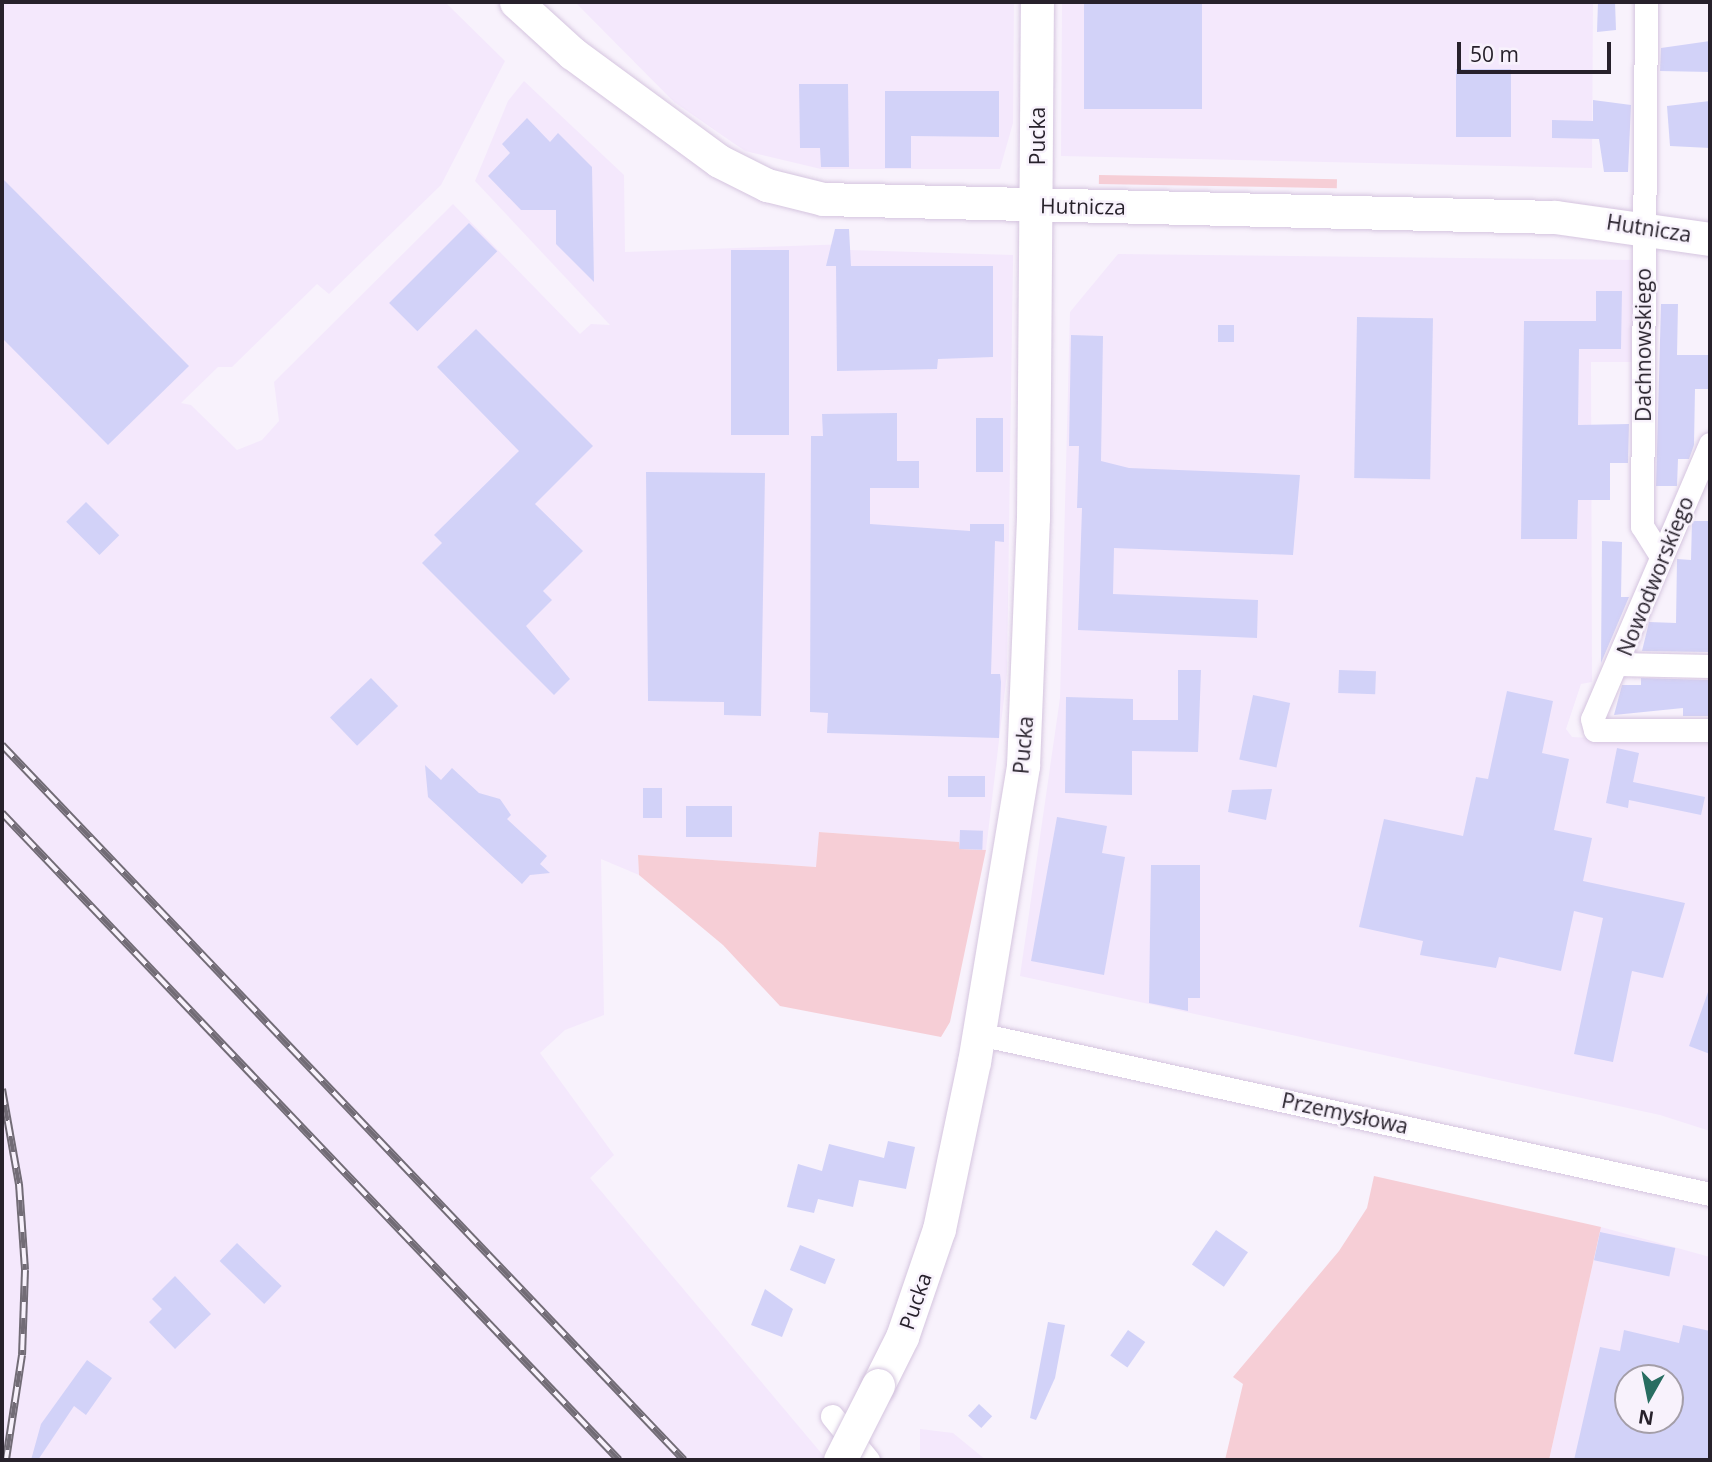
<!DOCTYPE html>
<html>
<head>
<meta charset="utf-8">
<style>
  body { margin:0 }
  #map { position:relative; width:1712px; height:1462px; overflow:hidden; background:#f8f2fc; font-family:"Open Sans",sans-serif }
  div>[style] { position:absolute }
  .built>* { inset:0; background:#f4e8fc }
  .green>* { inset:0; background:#f6ced6; transform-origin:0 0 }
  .building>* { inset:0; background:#d2d2f8; transform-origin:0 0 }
  .roads { filter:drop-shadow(0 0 2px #d5c5df) drop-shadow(0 0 2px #d5c5df) }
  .street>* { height:23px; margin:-11.5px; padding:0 11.5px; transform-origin:11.5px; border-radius:11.5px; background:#fff }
  .secondary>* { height:33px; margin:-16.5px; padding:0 16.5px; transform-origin:16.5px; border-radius:16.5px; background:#fff }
  .rail>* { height:8px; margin-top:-4px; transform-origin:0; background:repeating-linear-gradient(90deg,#f8f2fc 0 16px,#726c76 0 32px); box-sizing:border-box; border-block:2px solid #726c76 }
  .bridges { filter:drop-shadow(0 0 2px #d5c5df) drop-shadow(0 0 2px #d5c5df) }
  .secondary-bridge>* { height:33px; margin:-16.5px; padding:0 16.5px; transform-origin:16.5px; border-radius:16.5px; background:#fff }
  span { translate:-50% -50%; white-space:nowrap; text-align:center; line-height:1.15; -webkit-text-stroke:5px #f8f2fc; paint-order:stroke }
  .street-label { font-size:21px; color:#27212b }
  .frame { position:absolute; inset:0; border:4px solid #27212b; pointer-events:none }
  .north { position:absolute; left:1614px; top:1364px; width:70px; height:70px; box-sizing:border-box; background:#f8f2fc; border:2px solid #a49ea8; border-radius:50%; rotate:189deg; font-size:19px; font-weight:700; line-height:28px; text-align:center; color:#27212b }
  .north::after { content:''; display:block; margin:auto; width:24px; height:32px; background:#286d61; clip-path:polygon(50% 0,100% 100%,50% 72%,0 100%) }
  .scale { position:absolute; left:1457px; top:42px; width:154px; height:32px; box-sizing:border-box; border:4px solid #27212b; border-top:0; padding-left:9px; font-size:21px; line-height:24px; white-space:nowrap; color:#27212b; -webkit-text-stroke:5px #f8f2fc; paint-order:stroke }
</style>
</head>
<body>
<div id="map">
  <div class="built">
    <i style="clip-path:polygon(2px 2px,445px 2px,505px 61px,441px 185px,329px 294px,317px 284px,232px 367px,218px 367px,181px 403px,191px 405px,237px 450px,262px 440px,279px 421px,274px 382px,453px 204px,580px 334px,591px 324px,610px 325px,475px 181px,508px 101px,524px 81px,624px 175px,625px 252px,849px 244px,850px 250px,1013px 255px,1007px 673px,986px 850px,959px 849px,959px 842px,820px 832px,817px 867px,638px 855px,639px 875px,601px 859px,604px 1015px,565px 1030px,540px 1053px,614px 1155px,590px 1178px,827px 1460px,2px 1460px)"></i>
    <i style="clip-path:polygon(575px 2px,1014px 2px,1013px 123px,1000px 169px,821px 169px,745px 151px,674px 102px)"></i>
    <i style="clip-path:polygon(1062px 2px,1201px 2px,1202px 15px,1202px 2px,1593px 2px,1592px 168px,1061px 156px)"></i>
    <i style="clip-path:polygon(1118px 254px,1637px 260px,1636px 362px,1591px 362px,1592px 682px,1581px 684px,1566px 729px,1572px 737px,1710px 744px,1710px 1131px,1660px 1115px,1020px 976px,1060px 698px,1070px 312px)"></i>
    <i style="clip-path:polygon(evenodd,1601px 1227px,1710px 1257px,1710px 1460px,1549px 1460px,1601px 1227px,1628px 1378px,1670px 1378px,1670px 1420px,1628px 1420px,1628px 1378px)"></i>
    <i style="clip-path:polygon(920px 1429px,953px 1433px,986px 1460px,920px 1460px)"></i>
  </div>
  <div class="green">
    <i style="left:1099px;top:175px;width:238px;height:9px;rotate:1deg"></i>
    <i style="clip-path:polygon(819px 832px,959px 842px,960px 849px,986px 850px,950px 1022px,941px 1037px,780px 1006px,723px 945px,639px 875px,638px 855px,816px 867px)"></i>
    <i style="clip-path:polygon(1374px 1176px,1601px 1227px,1549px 1460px,1225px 1460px,1243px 1384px,1233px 1377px,1339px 1251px,1367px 1208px)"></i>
  </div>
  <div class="building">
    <i style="left:1084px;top:2px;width:118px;height:107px"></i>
    <i style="clip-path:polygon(1598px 2px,1615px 2px,1616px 30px,1597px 32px)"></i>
    <i style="clip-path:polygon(1710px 41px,1710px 72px,1660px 71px,1661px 48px)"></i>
    <i style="left:1456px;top:69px;width:55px;height:68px"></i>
    <i style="clip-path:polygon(799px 84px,848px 84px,849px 167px,821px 167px,820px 148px,800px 148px)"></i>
    <i style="clip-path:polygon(885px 91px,999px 91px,999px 137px,911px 136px,911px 168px,885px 168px)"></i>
    <i style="clip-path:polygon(1593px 100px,1631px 105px,1628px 172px,1604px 172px,1599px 139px,1552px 138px,1552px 120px,1593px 121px)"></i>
    <i style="clip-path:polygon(1710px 101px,1710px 148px,1670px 146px,1667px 106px)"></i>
    <i style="clip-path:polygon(527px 118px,550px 142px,558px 133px,592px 167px,594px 282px,556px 244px,556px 210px,521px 210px,488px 176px,510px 153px,502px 144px)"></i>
    <i style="clip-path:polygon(2px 178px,189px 366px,108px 445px,2px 338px)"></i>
    <i style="left:469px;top:223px;width:40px;height:113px;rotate:45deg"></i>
    <i style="clip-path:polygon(835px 229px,849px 229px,851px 266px,993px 266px,993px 357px,938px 359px,937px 369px,837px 371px,836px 266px,826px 266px)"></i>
    <i style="left:731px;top:250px;width:58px;height:185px"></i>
    <i style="clip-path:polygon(1596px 291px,1622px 291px,1621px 349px,1579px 349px,1578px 425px,1629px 424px,1628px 463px,1610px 463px,1610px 500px,1578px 500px,1577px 539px,1521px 539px,1524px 321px,1596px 321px)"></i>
    <i style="clip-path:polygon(1661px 304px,1678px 304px,1677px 355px,1710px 355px,1710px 389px,1695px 389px,1694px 445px,1689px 459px,1678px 459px,1677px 486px,1656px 486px)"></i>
    <i style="left:1357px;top:317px;width:76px;height:161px;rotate:1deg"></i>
    <i style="left:1218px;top:325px;width:16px;height:17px"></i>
    <i style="clip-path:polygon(476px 329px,593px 446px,535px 504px,583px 551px,543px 591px,552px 600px,526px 626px,570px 679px,554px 695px,422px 563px,442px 543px,434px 535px,519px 451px,437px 367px)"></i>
    <i style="clip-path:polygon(1071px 335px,1103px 336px,1101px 461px,1129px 468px,1300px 475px,1293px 555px,1114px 548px,1113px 594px,1258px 600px,1257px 638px,1078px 630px,1082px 508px,1077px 508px,1079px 446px,1069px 446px)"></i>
    <i style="clip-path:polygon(897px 413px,897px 461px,919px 461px,919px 488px,870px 488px,870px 524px,970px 531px,970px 524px,1004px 524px,1004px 542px,995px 541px,991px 674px,1000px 674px,1001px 682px,999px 738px,827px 733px,828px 713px,810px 712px,811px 436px,823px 436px,822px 414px)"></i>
    <i style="left:976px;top:418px;width:27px;height:54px"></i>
    <i style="clip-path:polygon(646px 472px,765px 473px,761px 716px,724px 715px,724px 702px,648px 701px)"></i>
    <i style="left:86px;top:502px;width:47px;height:28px;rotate:45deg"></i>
    <i style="clip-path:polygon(1692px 521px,1709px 521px,1710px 532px,1709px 652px,1642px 651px,1649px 622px,1676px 623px,1677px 559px,1691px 560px)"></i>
    <i style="clip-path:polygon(1602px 541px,1622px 542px,1621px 597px,1629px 597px,1601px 663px)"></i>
    <i style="clip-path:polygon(1178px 670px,1201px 670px,1198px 752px,1132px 751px,1132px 795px,1065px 793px,1066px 697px,1133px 699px,1133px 720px,1178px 720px)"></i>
    <i style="left:1339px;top:670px;width:37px;height:23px;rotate:2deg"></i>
    <i style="left:371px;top:678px;width:39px;height:57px;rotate:46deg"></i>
    <i style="clip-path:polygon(1641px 678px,1708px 680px,1708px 716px,1683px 716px,1683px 708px,1614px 715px,1622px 685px,1641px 685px)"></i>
    <i style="clip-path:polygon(1507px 691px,1553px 701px,1542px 753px,1569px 759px,1554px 830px,1592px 838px,1583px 881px,1685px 903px,1663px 978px,1632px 971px,1613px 1062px,1574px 1054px,1603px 918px,1574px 911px,1561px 971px,1499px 957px,1496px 968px,1420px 955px,1423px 941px,1359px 927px,1384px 819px,1463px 836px,1476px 777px,1488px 779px)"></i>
    <i style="left:1253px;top:695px;width:38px;height:66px;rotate:12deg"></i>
    <i style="clip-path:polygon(1617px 748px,1639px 753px,1633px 782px,1705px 797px,1701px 815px,1629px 800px,1628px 808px,1606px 803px)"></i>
    <i style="clip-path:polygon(425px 765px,441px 780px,452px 768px,479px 793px,500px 799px,511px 815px,507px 819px,547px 856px,540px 864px,550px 873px,530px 875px,522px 884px,428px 797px)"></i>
    <i style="left:948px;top:776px;width:37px;height:21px"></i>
    <i style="left:643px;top:788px;width:19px;height:30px"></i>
    <i style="clip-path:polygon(1272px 789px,1266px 820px,1228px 812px,1232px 790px)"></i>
    <i style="left:686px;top:806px;width:46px;height:31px"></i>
    <i style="clip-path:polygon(1057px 817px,1107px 826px,1102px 853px,1125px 857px,1104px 975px,1031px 961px)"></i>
    <i style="left:960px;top:830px;width:23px;height:19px;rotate:2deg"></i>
    <i style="clip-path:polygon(1151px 865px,1200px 865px,1200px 998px,1188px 998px,1188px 1011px,1149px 1003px)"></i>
    <i style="clip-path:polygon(1708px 992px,1710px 992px,1710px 1054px,1689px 1046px)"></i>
    <i style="clip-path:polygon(888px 1141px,915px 1147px,906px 1189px,859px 1180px,853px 1207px,818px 1199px,814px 1213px,787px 1207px,798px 1164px,822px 1171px,829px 1144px,884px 1158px)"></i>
    <i style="left:1216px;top:1230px;width:39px;height:42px;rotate:35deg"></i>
    <i style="left:1600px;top:1232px;width:77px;height:29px;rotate:12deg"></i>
    <i style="left:237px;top:1243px;width:62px;height:25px;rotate:44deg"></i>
    <i style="left:800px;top:1245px;width:38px;height:27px;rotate:22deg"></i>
    <i style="clip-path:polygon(175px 1276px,211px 1314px,175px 1349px,149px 1322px,162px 1309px,152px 1299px)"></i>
    <i style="clip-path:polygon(765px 1289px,793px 1309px,782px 1337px,751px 1325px)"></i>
    <i style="clip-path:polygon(1048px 1322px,1065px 1325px,1055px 1378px,1036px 1420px,1030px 1418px)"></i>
    <i style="clip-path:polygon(evenodd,1683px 1325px,1710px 1331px,1710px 1460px,1574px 1460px,1600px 1347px,1620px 1351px,1624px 1330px,1679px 1343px,1683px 1325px,1628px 1378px,1670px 1378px,1670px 1420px,1628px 1420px,1628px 1378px)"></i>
    <i style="left:1128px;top:1330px;width:21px;height:31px;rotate:35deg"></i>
    <i style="clip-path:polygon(87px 1360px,112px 1378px,86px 1415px,74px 1406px,38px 1460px,31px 1460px,41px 1424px)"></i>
    <i style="left:979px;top:1404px;width:18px;height:16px;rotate:43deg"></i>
  </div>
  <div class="roads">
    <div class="street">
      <i style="left:1646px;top:2px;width:524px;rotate:90.44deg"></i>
      <i style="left:1642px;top:526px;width:36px;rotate:58deg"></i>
      <i style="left:1710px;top:444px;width:299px;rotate:113.2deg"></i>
      <i style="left:1592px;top:719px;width:11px;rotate:75deg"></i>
      <i style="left:1595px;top:730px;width:115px"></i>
      <i style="left:1618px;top:664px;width:92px;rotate:1.2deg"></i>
      <i style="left:979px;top:1034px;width:748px;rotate:12.35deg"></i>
      <i style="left:832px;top:1416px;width:57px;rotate:50.7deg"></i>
    </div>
    <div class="secondary">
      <i style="left:516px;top:2px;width:76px;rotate:42.3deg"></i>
      <i style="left:572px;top:53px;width:182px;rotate:36.3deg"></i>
      <i style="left:719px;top:161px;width:54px;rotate:26.6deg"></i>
      <i style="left:767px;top:185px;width:58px;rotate:14deg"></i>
      <i style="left:823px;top:199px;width:732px;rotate:1.41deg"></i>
      <i style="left:1555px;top:217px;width:157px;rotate:8.1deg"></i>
      <i style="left:878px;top:1385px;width:54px;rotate:-63.4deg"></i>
      <i style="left:902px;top:1337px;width:114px;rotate:-71.1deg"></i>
      <i style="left:939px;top:1229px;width:171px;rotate:-78.2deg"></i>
      <i style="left:974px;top:1062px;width:300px;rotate:-80.6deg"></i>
      <i style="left:1023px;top:766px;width:248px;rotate:-87.7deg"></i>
      <i style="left:1033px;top:518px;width:516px;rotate:-89.56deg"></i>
    </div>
  </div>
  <div class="rail">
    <i style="left:2px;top:745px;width:988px;rotate:46.35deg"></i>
    <i style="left:2px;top:813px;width:894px;rotate:46.36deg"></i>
    <i style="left:2px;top:1089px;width:97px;rotate:79.9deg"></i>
    <i style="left:19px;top:1184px;width:86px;rotate:86deg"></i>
    <i style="left:25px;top:1270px;width:85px;rotate:92deg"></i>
    <i style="left:22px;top:1355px;width:106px;rotate:98.7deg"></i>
  </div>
  <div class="bridges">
    <div class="secondary-bridge">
      <i style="left:840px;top:1460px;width:84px;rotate:-63.1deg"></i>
    </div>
  </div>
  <div class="street-label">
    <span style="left:1037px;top:136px;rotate:-90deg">Pucka</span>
    <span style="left:1083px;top:206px;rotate:1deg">Hutnicza</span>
    <span style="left:1649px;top:228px;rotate:9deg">Hutnicza</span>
    <span style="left:1643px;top:345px;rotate:-90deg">Dachnowskiego</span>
    <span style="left:1655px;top:576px;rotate:-68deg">Nowodworskiego</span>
    <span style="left:1023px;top:745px;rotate:-85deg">Pucka</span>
    <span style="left:1345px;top:1113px;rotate:12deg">Przemysłowa</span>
    <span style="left:915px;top:1301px;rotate:-71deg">Pucka</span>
  </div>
  <div class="frame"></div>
  <div class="north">N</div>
  <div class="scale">50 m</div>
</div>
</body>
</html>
